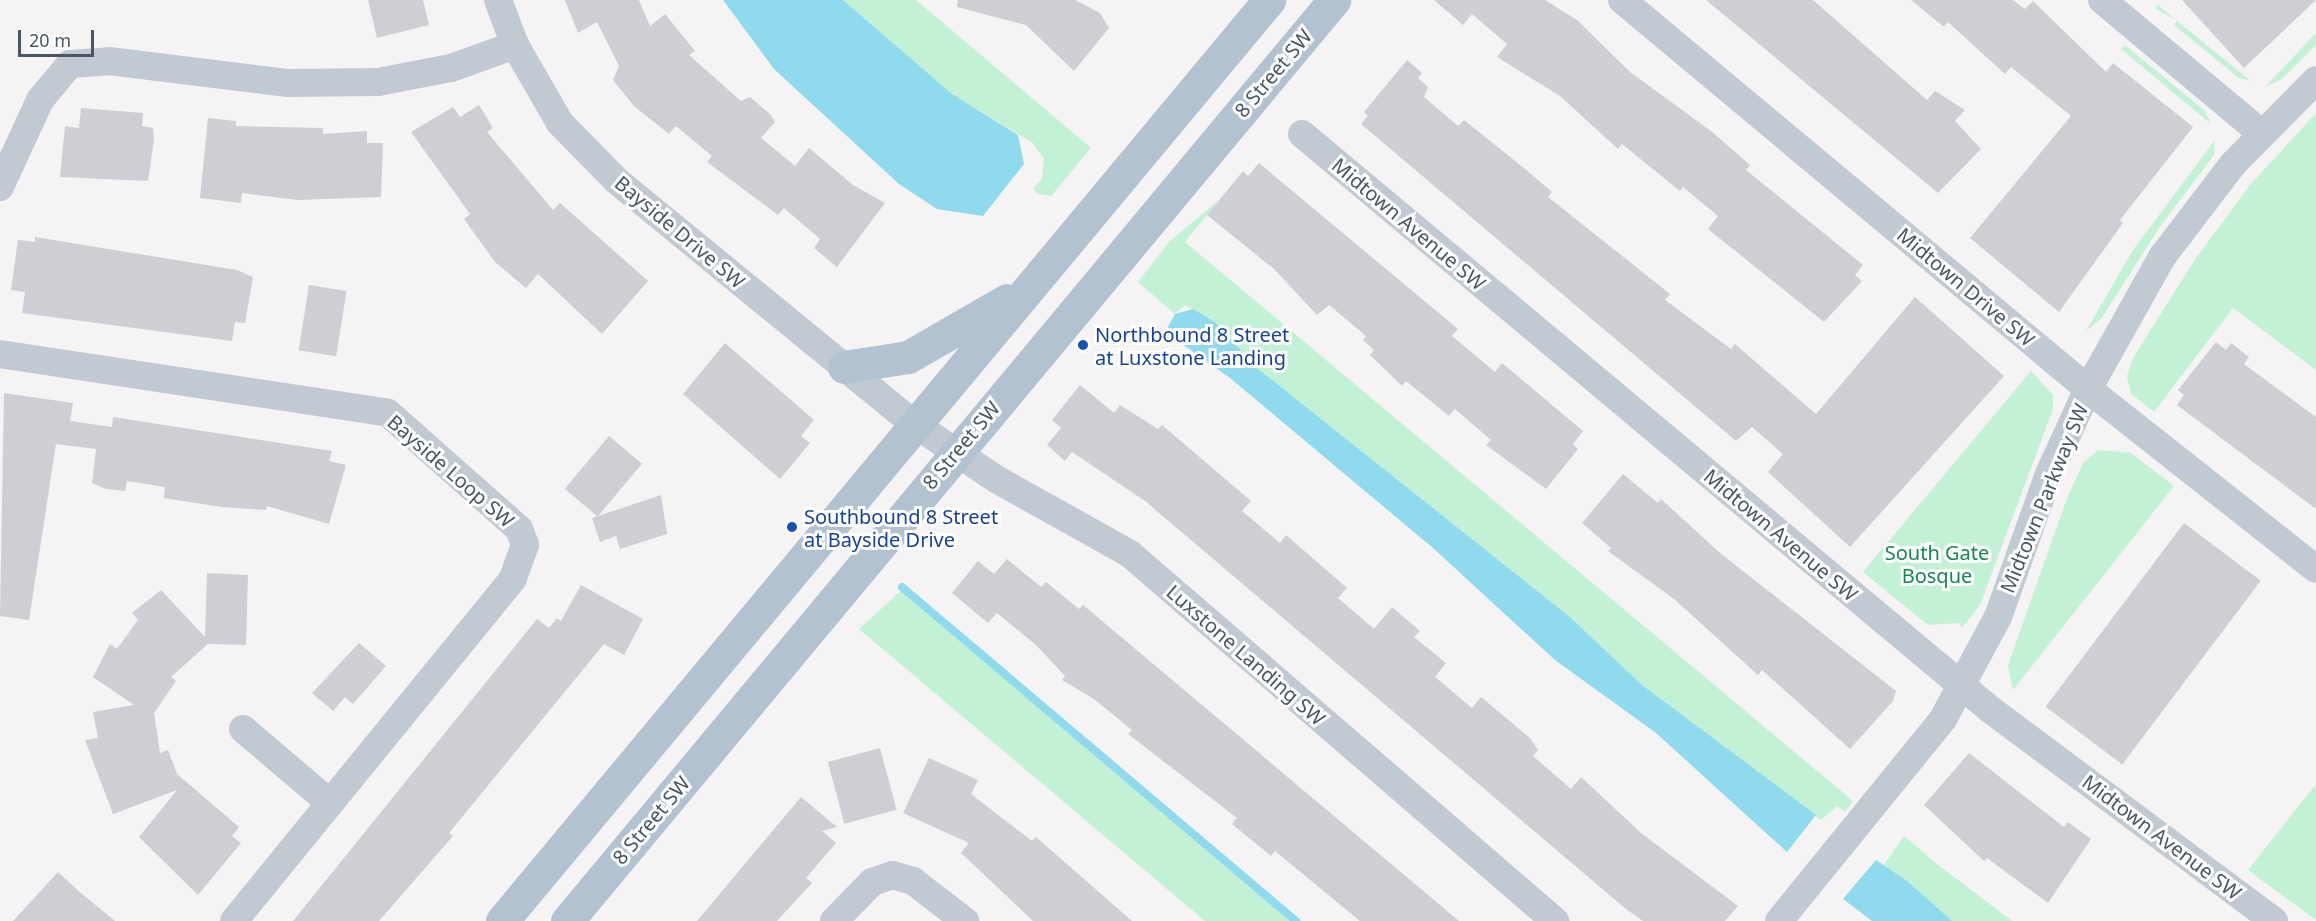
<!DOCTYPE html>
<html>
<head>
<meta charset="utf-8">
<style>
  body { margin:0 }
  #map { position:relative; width:2316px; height:921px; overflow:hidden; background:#f5f3f3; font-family:"Noto Sans",sans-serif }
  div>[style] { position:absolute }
  .green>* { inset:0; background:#c3f1d5 }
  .water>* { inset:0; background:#90daee }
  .stream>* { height:8px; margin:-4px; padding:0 4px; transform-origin:4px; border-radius:4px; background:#90daee }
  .building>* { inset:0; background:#cdcfd5; transform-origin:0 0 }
  .minor>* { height:28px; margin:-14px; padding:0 14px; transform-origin:14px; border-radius:14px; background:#c1cad2 }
  .major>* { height:33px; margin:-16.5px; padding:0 16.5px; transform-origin:16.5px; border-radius:16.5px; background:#b3c2d1 }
  .dots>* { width:16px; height:16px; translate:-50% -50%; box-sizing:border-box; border:3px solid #fff; border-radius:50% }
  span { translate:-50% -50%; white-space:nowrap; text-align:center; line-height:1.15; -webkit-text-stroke:6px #fff; paint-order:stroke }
  .street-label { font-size:20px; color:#4a5661 }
  .transit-label { font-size:20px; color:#164399 }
  .left { translate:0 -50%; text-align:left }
  .park-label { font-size:20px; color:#17864f }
  .scale { position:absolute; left:18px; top:30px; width:76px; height:27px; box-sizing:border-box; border:3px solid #4a5661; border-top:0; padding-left:8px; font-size:18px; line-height:21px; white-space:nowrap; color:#4a5661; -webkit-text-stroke:4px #fff; paint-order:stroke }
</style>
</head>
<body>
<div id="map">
  <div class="green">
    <i style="clip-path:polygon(843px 0,916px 0,1091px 148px,1051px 196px,1038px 194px,1033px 189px,1042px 179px,1044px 159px,1033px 143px,952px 94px)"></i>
    <i style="clip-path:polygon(2158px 5px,2177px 21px,2251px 81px,2239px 78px,2174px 25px,2177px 21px,2155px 8px)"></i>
    <i style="clip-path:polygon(2316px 33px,2316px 45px,2282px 79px,2265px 87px)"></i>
    <i style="clip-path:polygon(2125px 45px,2205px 111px,2211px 124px,2121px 49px)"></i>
    <i style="clip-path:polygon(2316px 113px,2316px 370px,2233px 308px,2154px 412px,2131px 394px,2127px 376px,2133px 358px,2194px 261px,2250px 185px)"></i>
    <i style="clip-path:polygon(2215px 140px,2214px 155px,2159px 228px,2101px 319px,2086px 331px,2133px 250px)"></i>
    <i style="clip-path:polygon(1219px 200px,1185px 242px,1853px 801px,1845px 812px,1837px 806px,1821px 820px,1642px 685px,1570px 617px,1257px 368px,1215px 322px,1185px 305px,1175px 314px,1138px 282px,1169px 242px)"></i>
    <i style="clip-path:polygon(2031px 371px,2053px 395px,2053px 409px,1980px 605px,1962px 628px,1959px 623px,1928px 625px,1863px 572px)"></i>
    <i style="clip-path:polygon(2098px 450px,2131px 453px,2174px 486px,2013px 690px,2008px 665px,2066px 501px,2083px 463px)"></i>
    <i style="clip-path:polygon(904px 588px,1299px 921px,1205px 921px,859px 629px)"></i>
    <i style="clip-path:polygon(2316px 784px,2316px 920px,2248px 870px)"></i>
    <i style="clip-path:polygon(1904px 836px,1937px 864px,2012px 921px,1952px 921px,1883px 866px)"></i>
  </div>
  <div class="water">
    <i style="clip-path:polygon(723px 0,843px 0,952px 94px,1018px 135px,1024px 164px,983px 216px,937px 209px,899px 184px,774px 69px)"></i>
    <i style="clip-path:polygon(1193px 309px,1215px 322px,1257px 368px,1570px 617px,1642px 685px,1816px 815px,1787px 852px,1656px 733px,1555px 660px,1433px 548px,1230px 378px,1165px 332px,1175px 314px)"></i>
    <i style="clip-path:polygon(1876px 860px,1907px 881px,1952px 921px,1872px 921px,1843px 899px)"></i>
  </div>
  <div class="stream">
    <i style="left:902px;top:587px;width:517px;rotate:40.29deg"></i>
  </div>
  <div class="building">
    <i style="clip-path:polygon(368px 0,423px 0,429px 25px,377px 38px)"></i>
    <i style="clip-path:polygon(565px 0,639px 0,650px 26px,665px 14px,695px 51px,689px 55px,741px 101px,750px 97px,770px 114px,775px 122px,761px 138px,795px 166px,809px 148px,853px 185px,885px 203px,837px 267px,814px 248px,820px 239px,784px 208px,778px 215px,707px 162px,712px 156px,676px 126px,669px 134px,634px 106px,613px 80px,619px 66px,597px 22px,578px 33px)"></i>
    <i style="clip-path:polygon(958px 0,1075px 0,1100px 13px,1109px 28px,1074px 71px,1026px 25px,957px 7px)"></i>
    <i style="clip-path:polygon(1434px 0,1545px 0,1577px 20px,1630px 72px,1711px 131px,1750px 165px,1746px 170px,1863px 265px,1855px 275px,1862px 281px,1824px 322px,1708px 229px,1718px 216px,1683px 187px,1680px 191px,1622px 144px,1618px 149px,1560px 96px,1497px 57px,1507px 44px,1472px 14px,1463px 25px)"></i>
    <i style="clip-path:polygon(1706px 0,1813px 0,1927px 100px,1935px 91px,1965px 110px,1955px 121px,1981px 149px,1938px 193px)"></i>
    <i style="clip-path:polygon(1911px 0,2013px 0,2025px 9px,2033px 1px,2106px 72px,2113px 63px,2193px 127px,2120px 220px,2123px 223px,2059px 312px,1970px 238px,2071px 116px,2011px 67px,2005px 74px,1948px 22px,1944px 27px)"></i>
    <i style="clip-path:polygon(2182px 0,2316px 0,2244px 68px)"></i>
    <i style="clip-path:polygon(1407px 60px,1422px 73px,1418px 78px,1428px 87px,1424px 97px,1458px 126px,1464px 120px,1525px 169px,1552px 192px,1548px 197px,1670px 294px,1665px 300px,1731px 349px,1735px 344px,1816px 414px,1915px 297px,2004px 376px,1850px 547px,1768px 472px,1783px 454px,1752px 427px,1736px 441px,1361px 124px,1368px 116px,1364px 112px)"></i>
    <i style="clip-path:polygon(479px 105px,493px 128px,487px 132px,553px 210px,560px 203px,648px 281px,602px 334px,538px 274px,526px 288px,495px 262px,464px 219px,470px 214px,411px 132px,453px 107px,460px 117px)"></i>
    <i style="clip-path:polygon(81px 108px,143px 113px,142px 126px,153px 128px,154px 140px,148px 181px,60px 177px,65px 126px,79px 128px)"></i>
    <i style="clip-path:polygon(208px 118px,236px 121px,236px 126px,323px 128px,323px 134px,367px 131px,367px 143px,383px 143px,381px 197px,298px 200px,242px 193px,241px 203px,200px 198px)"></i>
    <i style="clip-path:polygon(1259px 163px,1458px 329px,1452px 336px,1495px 372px,1502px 363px,1583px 431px,1573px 444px,1578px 449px,1546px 489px,1486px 445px,1491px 440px,1455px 409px,1449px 416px,1406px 381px,1402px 386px,1370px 355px,1374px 350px,1363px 340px,1366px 336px,1329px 305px,1317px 315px,1274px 269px,1207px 215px,1243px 171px,1248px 176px)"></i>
    <i style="clip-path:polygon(35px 237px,237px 270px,253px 277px,245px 323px,235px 322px,232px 341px,22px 313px,25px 292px,11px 290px,18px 240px,35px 242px)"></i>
    <i style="left:309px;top:285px;width:38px;height:66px;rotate:9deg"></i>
    <i style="clip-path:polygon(2216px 342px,2226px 350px,2231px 343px,2249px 357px,2244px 364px,2316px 417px,2316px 509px,2177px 405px,2184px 395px,2178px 390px)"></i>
    <i style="clip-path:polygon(725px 343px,814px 420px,801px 436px,810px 443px,780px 479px,683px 394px)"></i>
    <i style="clip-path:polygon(1080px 385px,1114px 413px,1120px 405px,1158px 429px,1162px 425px,1251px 501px,1242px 511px,1280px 543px,1286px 535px,1347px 588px,1338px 598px,1374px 629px,1392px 607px,1420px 631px,1414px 637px,1446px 663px,1435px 677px,1472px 708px,1481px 697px,1530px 738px,1538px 750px,1533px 756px,1571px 789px,1581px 777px,1641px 833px,1738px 906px,1725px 921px,1643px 921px,1626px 909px,1145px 501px,1072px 452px,1065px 461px,1047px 445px,1061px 428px,1052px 420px)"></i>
    <i style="clip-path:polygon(4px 393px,73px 403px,70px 421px,112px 427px,113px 417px,332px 451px,329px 461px,346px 465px,329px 524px,267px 506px,266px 510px,221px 507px,164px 498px,165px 487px,127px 481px,125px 491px,106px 489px,92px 483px,96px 449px,56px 444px,29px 620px,0 616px)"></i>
    <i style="left:609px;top:436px;width:43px;height:69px;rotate:40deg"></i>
    <i style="clip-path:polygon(1623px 474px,1658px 503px,1661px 499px,1720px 553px,1896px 691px,1893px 701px,1850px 749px,1762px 670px,1758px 675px,1674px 599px,1608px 551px,1611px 548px,1582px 523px)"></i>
    <i style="clip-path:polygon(661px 495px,667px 534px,620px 549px,616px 536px,600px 542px,592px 518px)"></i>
    <i style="left:2184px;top:523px;width:96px;height:230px;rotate:37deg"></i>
    <i style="clip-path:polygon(1007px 559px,1041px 587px,1046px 582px,1079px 609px,1083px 605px,1459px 921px,1360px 921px,1275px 851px,1271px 856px,1232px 824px,1237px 818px,1128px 734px,1132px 730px,1094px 699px,1062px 680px,1065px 676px,1036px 645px,997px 613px,988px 623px,952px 593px,978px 561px,994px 574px)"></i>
    <i style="clip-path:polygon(207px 573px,248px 575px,246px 645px,208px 644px,171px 677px,176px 681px,154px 713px,160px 753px,168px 750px,177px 774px,239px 827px,232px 836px,241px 843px,198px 895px,139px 837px,177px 790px,113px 814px,85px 740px,98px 738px,93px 712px,134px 705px,93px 677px,110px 644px,117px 649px,138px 620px,132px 613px,161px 590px,205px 637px)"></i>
    <i style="clip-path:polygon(581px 585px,643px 619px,624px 655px,604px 644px,449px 833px,453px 836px,379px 921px,293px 921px,537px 619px,549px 628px,557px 618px,561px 621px)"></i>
    <i style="clip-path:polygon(359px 643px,386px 666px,353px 704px,345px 697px,333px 711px,312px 693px)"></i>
    <i style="left:880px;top:748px;width:64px;height:54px;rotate:75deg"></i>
    <i style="clip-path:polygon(1969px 753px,2064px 827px,2068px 822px,2091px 839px,2048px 903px,1987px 858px,1984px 861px,1924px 805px)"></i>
    <i style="clip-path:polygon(929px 758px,978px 780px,971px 794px,1032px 841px,1036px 837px,1132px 921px,1033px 921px,961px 853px,969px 843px,903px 813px)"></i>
    <i style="clip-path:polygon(801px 797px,837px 827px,822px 831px,836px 843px,806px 878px,812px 883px,777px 921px,697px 921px)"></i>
    <i style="clip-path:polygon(58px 872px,82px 894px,115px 921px,13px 921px)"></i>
  </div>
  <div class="minor">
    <i style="left:498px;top:0;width:48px;rotate:69.3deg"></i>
    <i style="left:515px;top:45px;width:90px;rotate:60deg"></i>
    <i style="left:560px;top:123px;width:81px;rotate:45.5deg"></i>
    <i style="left:617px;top:181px;width:382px;rotate:39.3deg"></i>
    <i style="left:913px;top:423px;width:100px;rotate:34deg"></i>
    <i style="left:996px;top:479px;width:154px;rotate:29.2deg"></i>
    <i style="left:1130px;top:554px;width:562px;rotate:40.81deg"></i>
    <i style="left:1622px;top:0;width:607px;rotate:39.85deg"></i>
    <i style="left:2088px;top:389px;width:290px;rotate:38.3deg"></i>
    <i style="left:2102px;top:0;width:207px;rotate:39.9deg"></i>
    <i style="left:1302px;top:134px;width:898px;rotate:39.9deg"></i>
    <i style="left:1991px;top:710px;width:353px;rotate:36.7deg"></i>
    <i style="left:0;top:187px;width:96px;rotate:-65.3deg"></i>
    <i style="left:40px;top:100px;width:47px;rotate:-50.2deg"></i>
    <i style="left:70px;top:64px;width:39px;rotate:-4deg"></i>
    <i style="left:109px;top:61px;width:179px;rotate:7deg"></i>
    <i style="left:287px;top:83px;width:91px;rotate:-0.6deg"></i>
    <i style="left:378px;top:82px;width:74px;rotate:-10.9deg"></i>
    <i style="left:451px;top:68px;width:68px;rotate:-19.8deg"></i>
    <i style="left:0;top:354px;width:392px;rotate:8.6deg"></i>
    <i style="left:388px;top:413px;width:175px;rotate:41.5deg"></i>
    <i style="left:519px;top:529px;width:17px;rotate:69deg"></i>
    <i style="left:525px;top:545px;width:37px;rotate:110deg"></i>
    <i style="left:512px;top:580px;width:440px;rotate:129.2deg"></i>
    <i style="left:243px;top:729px;width:114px;rotate:40.4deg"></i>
    <i style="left:834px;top:921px;width:54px;rotate:-45.7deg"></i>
    <i style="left:872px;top:882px;width:21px;rotate:-19deg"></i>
    <i style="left:892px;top:875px;width:22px;rotate:16deg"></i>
    <i style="left:913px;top:881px;width:66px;rotate:37.6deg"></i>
    <i style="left:1779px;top:921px;width:260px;rotate:-50.9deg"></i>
    <i style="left:1943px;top:719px;width:116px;rotate:-61.7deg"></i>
    <i style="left:1998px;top:617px;width:152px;rotate:-70.4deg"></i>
    <i style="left:2049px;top:474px;width:94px;rotate:-65.4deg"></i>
    <i style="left:2088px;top:389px;width:151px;rotate:-60.7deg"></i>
    <i style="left:2162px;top:257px;width:117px;rotate:-52.6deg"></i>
    <i style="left:2233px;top:164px;width:118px;rotate:-45.3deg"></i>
  </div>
  <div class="major">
    <i style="left:844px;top:367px;width:65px;rotate:-8.9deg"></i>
    <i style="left:908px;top:357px;width:114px;rotate:-29.9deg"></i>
    <i style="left:502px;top:921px;width:1199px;rotate:-50.21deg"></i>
    <i style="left:567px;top:921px;width:1199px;rotate:-50.21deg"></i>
  </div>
  <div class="dots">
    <i style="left:1083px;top:345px;background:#1a4fb4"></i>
    <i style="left:792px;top:527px;background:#1a4fb4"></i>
  </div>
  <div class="street-label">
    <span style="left:1273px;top:73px;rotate:-50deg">8 Street SW</span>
    <span style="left:1409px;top:224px;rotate:40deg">Midtown Avenue SW</span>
    <span style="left:680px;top:232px;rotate:40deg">Bayside Drive SW</span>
    <span style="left:1966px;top:287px;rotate:40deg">Midtown Drive SW</span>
    <span style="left:961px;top:445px;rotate:-50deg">8 Street SW</span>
    <span style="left:451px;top:471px;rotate:41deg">Bayside Loop SW</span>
    <span style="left:2044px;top:498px;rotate:-68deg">Midtown Parkway SW</span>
    <span style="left:1781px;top:535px;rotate:40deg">Midtown Avenue SW</span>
    <span style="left:1246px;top:655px;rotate:41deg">Luxstone Landing SW</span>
    <span style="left:651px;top:820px;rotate:-50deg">8 Street SW</span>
    <span style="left:2162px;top:837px;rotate:37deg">Midtown Avenue SW</span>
  </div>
  <div class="transit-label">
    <span class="left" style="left:1095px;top:346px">Northbound 8 Street<br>at Luxstone Landing</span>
    <span class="left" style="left:804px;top:528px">Southbound 8 Street<br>at Bayside Drive</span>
  </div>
  <div class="park-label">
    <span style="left:1937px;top:564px">South Gate<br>Bosque</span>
  </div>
  <div class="scale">20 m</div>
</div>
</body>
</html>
